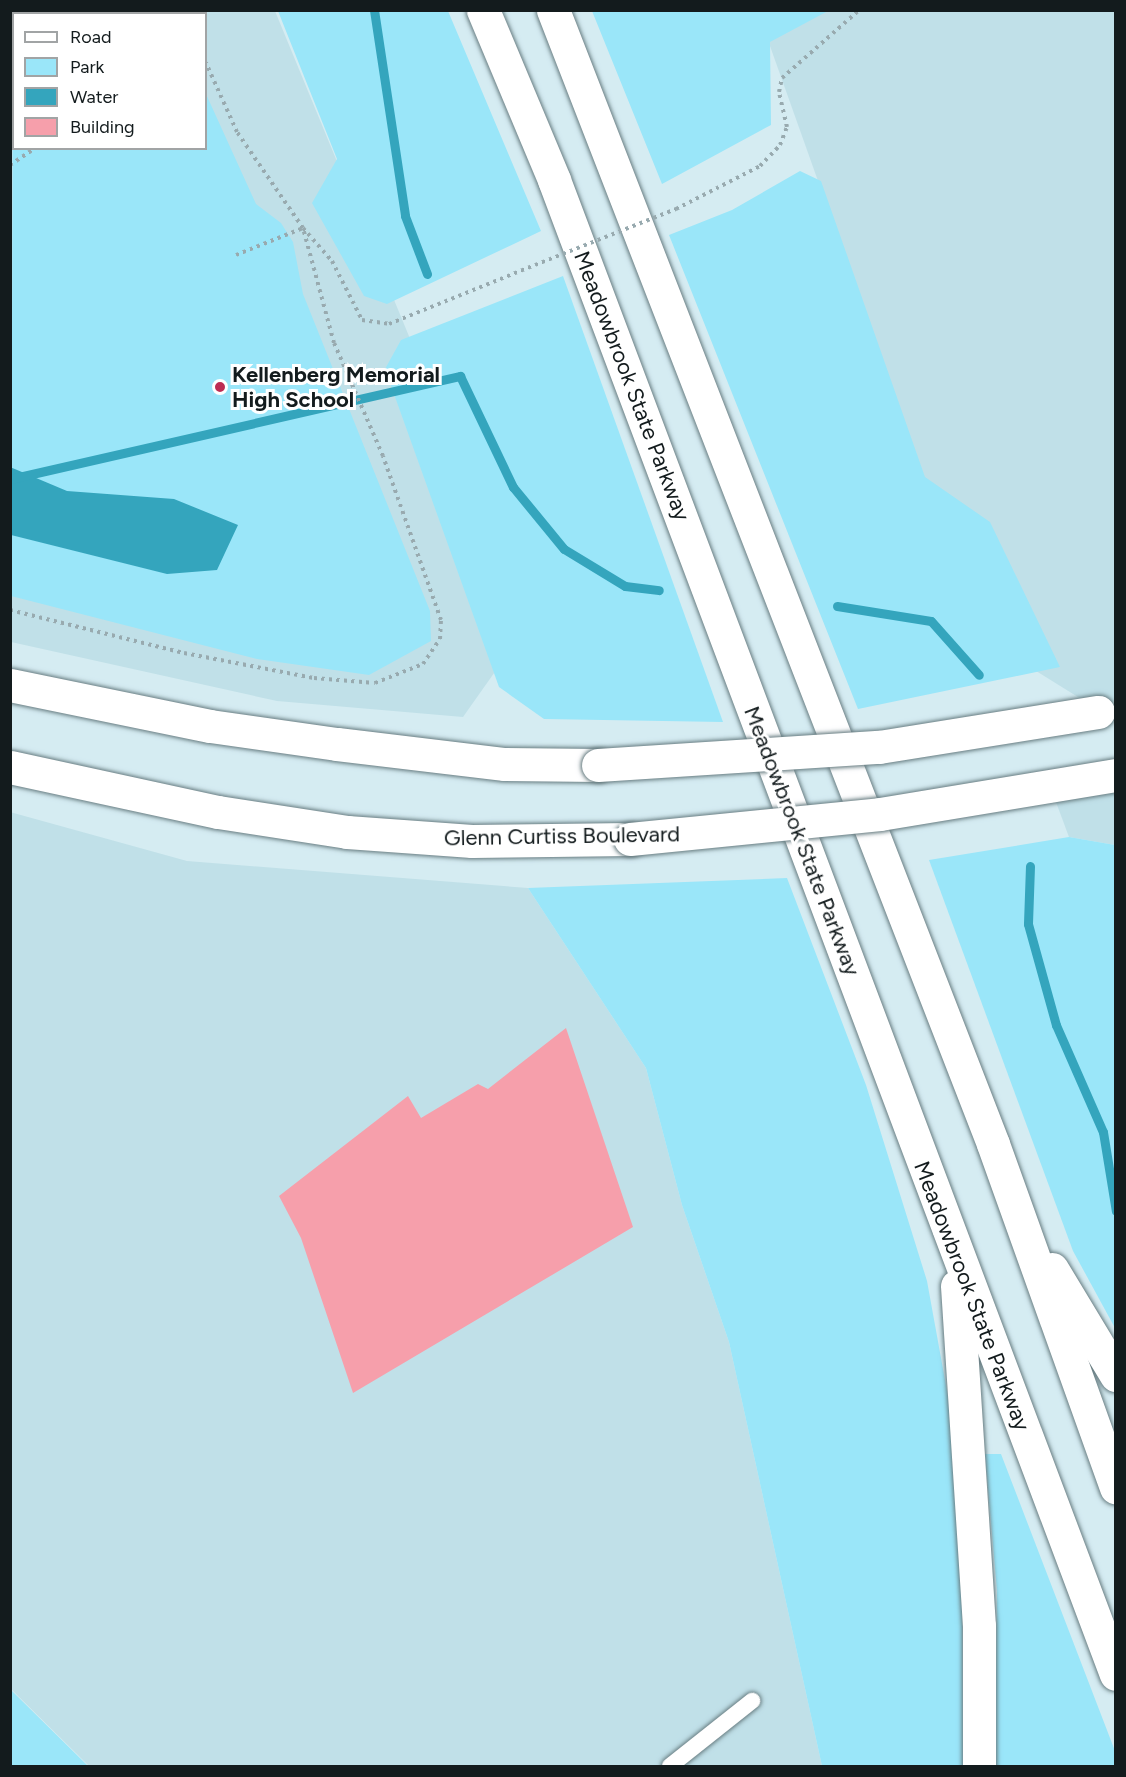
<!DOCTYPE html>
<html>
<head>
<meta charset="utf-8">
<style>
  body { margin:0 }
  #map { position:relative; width:1126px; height:1777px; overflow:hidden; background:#d5ecf2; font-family:Figtree,sans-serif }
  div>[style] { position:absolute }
  .built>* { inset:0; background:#c0e0e8 }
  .green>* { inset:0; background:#9ae6f9 }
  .water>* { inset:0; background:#34a5bd }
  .stream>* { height:9px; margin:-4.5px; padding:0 4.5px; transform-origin:4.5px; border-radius:4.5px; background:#34a5bd }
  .building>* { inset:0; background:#f69fab }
  .path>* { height:4px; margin-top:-2px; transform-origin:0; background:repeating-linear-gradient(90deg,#98aaaf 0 3px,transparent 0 7.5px) }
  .roads { filter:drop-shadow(0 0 2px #687d82) drop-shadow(0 0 2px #687d82) }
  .lane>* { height:16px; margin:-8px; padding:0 8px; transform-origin:8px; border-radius:8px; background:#fff }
  .secondary>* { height:33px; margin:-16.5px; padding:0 16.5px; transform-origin:16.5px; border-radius:16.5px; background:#fff }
  .highway>* { height:33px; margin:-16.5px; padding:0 16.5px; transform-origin:16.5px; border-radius:16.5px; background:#fff }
  .path-bridge>* { height:4px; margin-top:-2px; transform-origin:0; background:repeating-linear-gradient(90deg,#98aaaf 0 3px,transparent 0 7.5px) }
  .bridges { filter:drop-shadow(0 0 2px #687d82) drop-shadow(0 0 2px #687d82) }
  .secondary-bridge>* { height:33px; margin:-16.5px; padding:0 16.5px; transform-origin:16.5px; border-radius:16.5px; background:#fff }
  .dots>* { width:16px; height:16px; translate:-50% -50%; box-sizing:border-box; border:3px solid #fff; border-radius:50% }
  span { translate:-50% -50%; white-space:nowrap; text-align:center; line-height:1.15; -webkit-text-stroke:6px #fff; paint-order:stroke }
  .poi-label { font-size:22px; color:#131b1d; font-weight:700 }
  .left { translate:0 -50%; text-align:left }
  .street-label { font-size:22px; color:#131b1d }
  .frame { position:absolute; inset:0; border:12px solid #131b1d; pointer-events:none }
  .legend { position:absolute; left:12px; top:12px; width:195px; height:138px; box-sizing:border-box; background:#fff; border:2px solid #a1a4a5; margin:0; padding:8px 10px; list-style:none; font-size:18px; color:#131b1d }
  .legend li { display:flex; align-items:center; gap:12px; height:30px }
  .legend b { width:30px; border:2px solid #a1a4a5 }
</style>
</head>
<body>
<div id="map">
  <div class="built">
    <i style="clip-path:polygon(67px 10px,275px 11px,528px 625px,463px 717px,277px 701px,11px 642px,11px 58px,14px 148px,206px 148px,206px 14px,63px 13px)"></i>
    <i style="clip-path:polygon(781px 10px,1115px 11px,1115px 701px,1094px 707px,980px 636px,760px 18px)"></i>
    <i style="clip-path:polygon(1115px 779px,1115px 845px,1069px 837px,1053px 794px)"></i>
    <i style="clip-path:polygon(10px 812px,187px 861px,528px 888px,646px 1068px,682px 1205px,729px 1342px,822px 1766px,89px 1766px,11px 1689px)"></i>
  </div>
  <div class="green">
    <i style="clip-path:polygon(278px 11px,448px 11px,541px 231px,387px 304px,364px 296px,312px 203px,337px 159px)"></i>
    <i style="clip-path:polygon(592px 11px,828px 11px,770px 42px,771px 125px,662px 184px)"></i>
    <i style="clip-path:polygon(13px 81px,14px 148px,206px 148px,206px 94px,256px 204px,281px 223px,293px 242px,303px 294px,430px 611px,431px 641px,369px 675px,257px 659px,11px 596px)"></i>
    <i style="clip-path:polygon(800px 171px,821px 181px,925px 477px,990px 522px,1060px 667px,858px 709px,669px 235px,732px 210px)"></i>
    <i style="clip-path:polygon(563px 276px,723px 722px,544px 719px,499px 687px,385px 369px,401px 340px)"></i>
    <i style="clip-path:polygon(1069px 837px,1115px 845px,1115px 1328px,1073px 1251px,929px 860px)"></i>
    <i style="clip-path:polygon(787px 878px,866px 1085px,927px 1281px,949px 1402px,962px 1565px,963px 1766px,822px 1766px,729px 1342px,682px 1205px,646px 1068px,528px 888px)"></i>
    <i style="clip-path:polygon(985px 1454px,1001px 1454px,1115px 1751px,1115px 1766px,995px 1766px,997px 1591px)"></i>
    <i style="clip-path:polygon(10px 1689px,88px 1766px,89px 1766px,11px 1766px)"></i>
  </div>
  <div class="water">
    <i style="clip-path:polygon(10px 467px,67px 491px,174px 499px,238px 525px,217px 570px,167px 574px,11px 535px)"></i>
  </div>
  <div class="stream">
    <i style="left:374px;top:10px;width:208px;rotate:81.4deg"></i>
    <i style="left:405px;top:216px;width:62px;rotate:69.2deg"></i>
    <i style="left:10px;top:479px;width:462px;rotate:-12.9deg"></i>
    <i style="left:460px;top:376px;width:123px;rotate:64.5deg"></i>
    <i style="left:513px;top:487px;width:80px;rotate:50.6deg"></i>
    <i style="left:564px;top:549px;width:71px;rotate:31.2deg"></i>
    <i style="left:625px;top:586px;width:34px;rotate:7deg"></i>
    <i style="left:837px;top:606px;width:95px;rotate:9.1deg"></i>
    <i style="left:931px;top:621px;width:72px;rotate:48.4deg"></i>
    <i style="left:1030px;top:866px;width:58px;rotate:92deg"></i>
    <i style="left:1028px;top:924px;width:105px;rotate:74.5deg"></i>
    <i style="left:1056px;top:1025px;width:117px;rotate:66.3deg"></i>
    <i style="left:1103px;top:1132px;width:80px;rotate:80.7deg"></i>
  </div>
  <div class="building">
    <i style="clip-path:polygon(566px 1028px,633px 1227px,353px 1393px,301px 1238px,279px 1196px,408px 1096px,421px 1118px,478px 1084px,488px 1089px)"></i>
  </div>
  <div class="path">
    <i style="left:168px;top:10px;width:5px;rotate:53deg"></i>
    <i style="left:85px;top:14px;width:6px;rotate:-39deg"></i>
    <i style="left:10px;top:70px;width:4px;rotate:-27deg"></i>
    <i style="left:10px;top:165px;width:30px;rotate:-34deg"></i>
    <i style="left:676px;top:209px;width:94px;rotate:-27.1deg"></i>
    <i style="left:760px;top:166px;width:29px;rotate:-46deg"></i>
    <i style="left:780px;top:145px;width:19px;rotate:-69deg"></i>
    <i style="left:787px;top:127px;width:36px;rotate:-103deg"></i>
    <i style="left:779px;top:92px;width:14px;rotate:-78deg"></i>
    <i style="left:782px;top:78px;width:103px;rotate:-41.4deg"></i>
    <i style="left:236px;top:255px;width:72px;rotate:-21.9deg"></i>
    <i style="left:303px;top:228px;width:44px;rotate:48.7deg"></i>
    <i style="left:332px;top:261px;width:66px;rotate:63deg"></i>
    <i style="left:362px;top:320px;width:27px;rotate:8deg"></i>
    <i style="left:389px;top:324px;width:157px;rotate:-22deg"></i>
    <i style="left:10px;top:610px;width:179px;rotate:13.9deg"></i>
    <i style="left:184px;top:653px;width:132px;rotate:10.9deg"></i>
    <i style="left:314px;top:678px;width:61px;rotate:4.7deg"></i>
    <i style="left:375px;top:683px;width:52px;rotate:-21.6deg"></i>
    <i style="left:423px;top:664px;width:30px;rotate:-56deg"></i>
    <i style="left:440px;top:639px;width:19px;rotate:-87deg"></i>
    <i style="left:441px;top:620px;width:174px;rotate:-109.5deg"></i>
    <i style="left:383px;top:456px;width:123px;rotate:-113.4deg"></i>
    <i style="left:334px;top:343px;width:119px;rotate:-105.1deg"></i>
    <i style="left:303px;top:228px;width:116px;rotate:-124.5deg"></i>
    <i style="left:237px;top:132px;width:76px;rotate:-114.2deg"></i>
  </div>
  <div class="roads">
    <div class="lane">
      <i style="left:670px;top:1766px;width:105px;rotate:-38.4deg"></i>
    </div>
    <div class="secondary">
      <i style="left:10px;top:685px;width:204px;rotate:11.6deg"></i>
      <i style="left:210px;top:726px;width:128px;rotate:8.1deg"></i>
      <i style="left:337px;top:744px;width:169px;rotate:6.8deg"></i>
      <i style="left:505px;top:764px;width:93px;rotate:0.6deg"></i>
      <i style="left:10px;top:767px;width:213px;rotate:12.2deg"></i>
      <i style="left:218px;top:812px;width:131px;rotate:8.8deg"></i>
      <i style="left:347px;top:832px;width:125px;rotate:4.1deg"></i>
      <i style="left:472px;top:841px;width:158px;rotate:-0.7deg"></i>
    </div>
    <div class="highway">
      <i style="left:483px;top:10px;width:184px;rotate:67.3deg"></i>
      <i style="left:554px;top:180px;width:1596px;rotate:69.39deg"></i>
      <i style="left:553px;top:10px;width:1216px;rotate:68.79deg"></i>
      <i style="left:993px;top:1144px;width:365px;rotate:70.3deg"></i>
      <i style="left:1052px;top:1269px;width:124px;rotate:58.9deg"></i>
      <i style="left:957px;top:1286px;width:341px;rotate:86.3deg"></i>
      <i style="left:979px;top:1626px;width:140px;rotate:90deg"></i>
    </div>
  </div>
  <div class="path-bridge">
    <i style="left:535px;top:265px;width:152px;rotate:-21.7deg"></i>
  </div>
  <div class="bridges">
    <div class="secondary-bridge">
      <i style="left:598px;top:765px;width:282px;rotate:-3.7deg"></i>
      <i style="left:879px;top:747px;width:222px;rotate:-9.1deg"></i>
      <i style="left:630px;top:839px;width:251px;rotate:-5.7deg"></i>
      <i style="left:880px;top:814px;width:239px;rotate:-9.4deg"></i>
    </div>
  </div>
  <div class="dots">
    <i style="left:220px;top:387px;background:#bc2c53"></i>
  </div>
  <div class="poi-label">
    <span class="left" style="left:232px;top:387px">Kellenberg Memorial<br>High School</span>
  </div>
  <div class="street-label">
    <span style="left:632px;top:386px;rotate:69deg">Meadowbrook State Parkway</span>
    <span style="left:562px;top:836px;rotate:-1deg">Glenn Curtiss Boulevard</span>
    <span style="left:802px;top:841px;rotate:69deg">Meadowbrook State Parkway</span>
    <span style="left:972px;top:1296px;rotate:69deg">Meadowbrook State Parkway</span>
  </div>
  <div class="frame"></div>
  <ul class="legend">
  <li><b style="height:8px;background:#fff"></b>Road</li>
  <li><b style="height:16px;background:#9ae6f9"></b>Park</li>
  <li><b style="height:16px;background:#34a5bd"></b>Water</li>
  <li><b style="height:16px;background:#f69fab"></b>Building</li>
  </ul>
</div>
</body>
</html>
